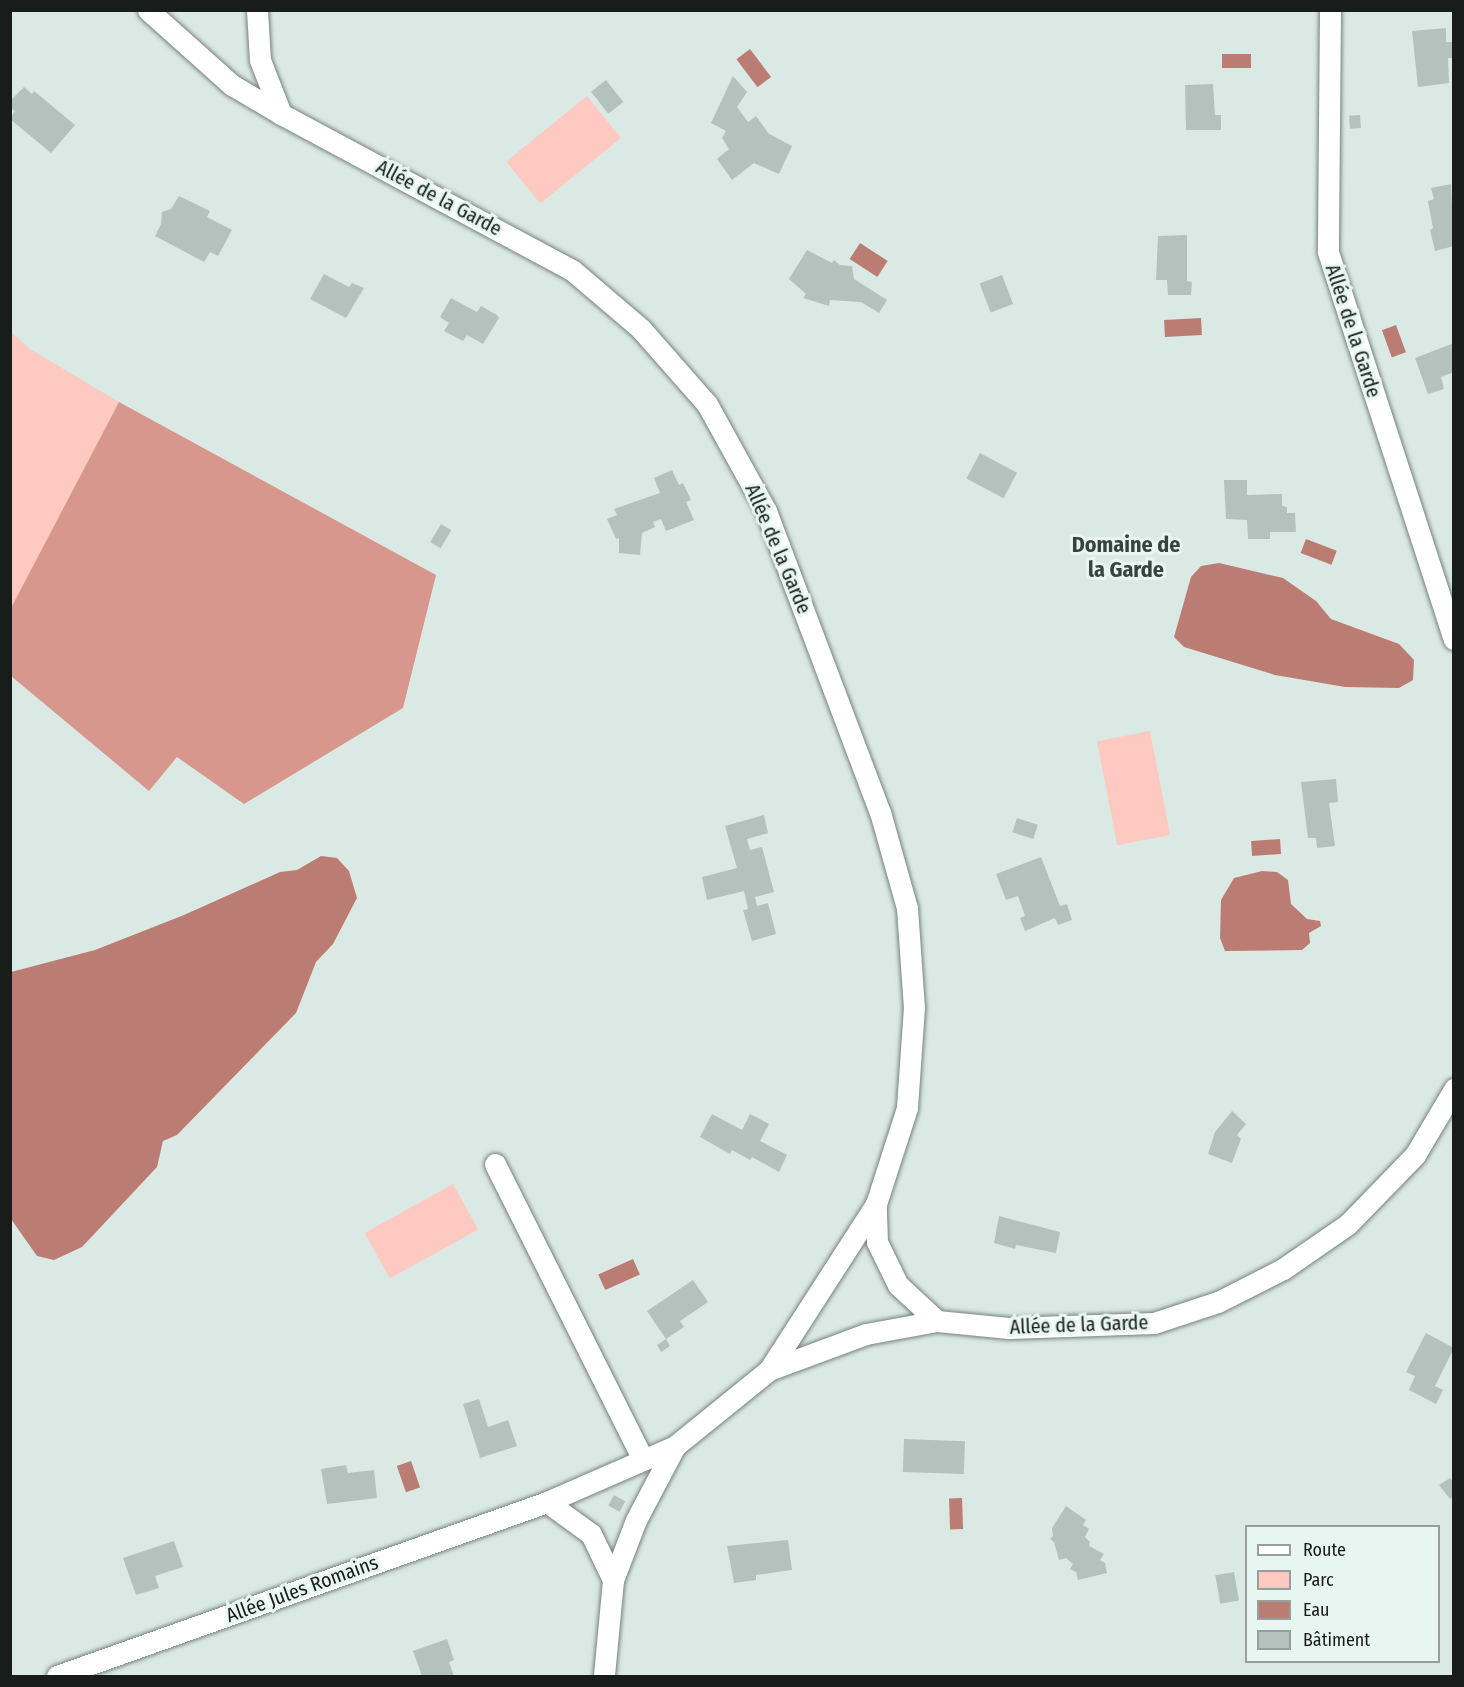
<!DOCTYPE html>
<html>
<head>
<meta charset="utf-8">
<style>
  body { margin:0 }
  #map { position:relative; width:1464px; height:1687px; overflow:hidden; background:#dbe9e5; font-family:"Fira Sans Condensed",sans-serif }
  div>[style] { position:absolute }
  .green>* { inset:0; background:#fdc9c1; transform-origin:0 0 }
  .forest>* { inset:0; background:#d7978d }
  .water>* { inset:0; background:#bb7d73; transform-origin:0 0 }
  .building>* { inset:0; background:#b4c2be; transform-origin:0 0 }
  .roads { filter:drop-shadow(0 0 2px #76827e) drop-shadow(0 0 2px #76827e) }
  .minor>* { height:21px; margin:-10.5px; padding:0 10.5px; transform-origin:10.5px; border-radius:10.5px; background:#fff }
  span { translate:-50% -50%; white-space:nowrap; text-align:center; line-height:1.15; -webkit-text-stroke:6px #e8f6f2; paint-order:stroke }
  .street-label { font-size:20px; color:#181d1c }
  .quarter-label { font-size:22px; color:#384340; font-weight:700 }
  .frame { position:absolute; inset:0; border:12px solid #181d1c; pointer-events:none }
  .legend { position:absolute; left:1245px; top:1525px; width:195px; height:138px; box-sizing:border-box; background:#e8f6f2; border:2px solid #959f9c; margin:0; padding:8px 10px; list-style:none; font-size:18px; color:#181d1c }
  .legend li { display:flex; align-items:center; gap:12px; height:30px }
  .legend b { width:30px; border:2px solid #959f9c }
</style>
</head>
<body>
<div id="map">
  <div class="green">
    <i style="left:587px;top:96px;width:54px;height:104px;rotate:51deg"></i>
    <i style="clip-path:polygon(11px 332px,30px 349px,119px 402px,11px 608px)"></i>
    <i style="left:1150px;top:731px;width:106px;height:54px;rotate:79deg"></i>
    <i style="left:453px;top:1184px;width:52px;height:101px;rotate:61deg"></i>
  </div>
  <div class="forest">
    <i style="clip-path:polygon(119px 402px,436px 575px,403px 708px,244px 804px,177px 757px,149px 791px,11px 676px,11px 608px)"></i>
  </div>
  <div class="water">
    <i style="left:750px;top:49px;width:35px;height:17px;rotate:53deg"></i>
    <i style="left:1222px;top:54px;width:29px;height:14px"></i>
    <i style="left:860px;top:243px;width:33px;height:19px;rotate:33deg"></i>
    <i style="left:1201px;top:318px;width:17px;height:37px;rotate:87deg"></i>
    <i style="left:1396px;top:325px;width:29px;height:15px;rotate:70deg"></i>
    <i style="left:1306px;top:539px;width:33px;height:15px;rotate:21deg"></i>
    <i style="clip-path:polygon(1219px 563px,1283px 578px,1316px 601px,1331px 619px,1399px 644px,1414px 660px,1413px 680px,1399px 688px,1345px 687px,1275px 675px,1184px 647px,1174px 637px,1191px 577px,1201px 566px)"></i>
    <i style="left:1280px;top:839px;width:15px;height:29px;rotate:86deg"></i>
    <i style="clip-path:polygon(321px 856px,337px 858px,349px 871px,357px 898px,333px 944px,316px 962px,296px 1013px,177px 1135px,163px 1141px,157px 1167px,82px 1247px,54px 1260px,37px 1256px,11px 1219px,11px 972px,95px 950px,184px 915px,280px 872px,297px 870px)"></i>
    <i style="clip-path:polygon(1262px 871px,1277px 872px,1288px 880px,1291px 904px,1307px 919px,1320px 921px,1321px 926px,1309px 933px,1310px 943px,1302px 950px,1225px 951px,1220px 938px,1221px 900px,1234px 878px)"></i>
    <i style="left:633px;top:1259px;width:17px;height:38px;rotate:66deg"></i>
    <i style="left:411px;top:1461px;width:28px;height:15px;rotate:71deg"></i>
    <i style="left:962px;top:1498px;width:31px;height:13px;rotate:88deg"></i>
  </div>
  <div class="building">
    <i style="clip-path:polygon(1446px 28px,1446px 42px,1452px 42px,1453px 58px,1448px 58px,1449px 83px,1418px 87px,1412px 31px)"></i>
    <i style="clip-path:polygon(733px 76px,747px 92px,737px 107px,748px 122px,756px 116px,769px 134px,792px 146px,779px 174px,754px 163px,732px 180px,717px 159px,729px 149px,722px 138px,726px 131px,711px 123px)"></i>
    <i style="left:606px;top:80px;width:28px;height:19px;rotate:52deg"></i>
    <i style="clip-path:polygon(1213px 84px,1215px 115px,1221px 115px,1221px 130px,1186px 130px,1185px 85px)"></i>
    <i style="clip-path:polygon(24px 87px,32px 94px,34px 91px,75px 125px,51px 153px,10px 119px,15px 111px,10px 107px,10px 101px)"></i>
    <i style="left:1360px;top:115px;width:13px;height:11px;rotate:86deg"></i>
    <i style="clip-path:polygon(1451px 184px,1454px 246px,1435px 251px,1430px 230px,1433px 228px,1428px 201px,1434px 199px,1431px 188px)"></i>
    <i style="clip-path:polygon(179px 196px,210px 211px,207px 217px,232px 230px,218px 256px,210px 252px,204px 262px,155px 236px,161px 224px,162px 212px,171px 209px)"></i>
    <i style="clip-path:polygon(1187px 235px,1187px 281px,1192px 282px,1191px 295px,1168px 295px,1167px 280px,1156px 280px,1158px 236px)"></i>
    <i style="clip-path:polygon(807px 250px,832px 263px,834px 260px,840px 265px,852px 266px,854px 279px,887px 300px,879px 313px,861px 302px,830px 300px,829px 306px,803px 298px,806px 294px,789px 279px)"></i>
    <i style="clip-path:polygon(324px 274px,349px 287px,352px 283px,364px 288px,346px 318px,310px 299px)"></i>
    <i style="left:1002px;top:275px;width:31px;height:24px;rotate:69deg"></i>
    <i style="clip-path:polygon(451px 298px,477px 312px,481px 306px,497px 315px,499px 318px,483px 344px,467px 335px,463px 341px,444px 331px,449px 323px,440px 317px)"></i>
    <i style="clip-path:polygon(1454px 343px,1454px 372px,1441px 377px,1444px 389px,1428px 394px,1415px 358px)"></i>
    <i style="left:980px;top:453px;width:42px;height:29px;rotate:28deg"></i>
    <i style="clip-path:polygon(672px 470px,679px 485px,683px 483px,691px 500px,686px 502px,694px 520px,666px 531px,661px 519px,653px 522px,655px 527px,642px 533px,640px 555px,619px 553px,619px 538px,616px 539px,607px 519px,617px 515px,614px 509px,660px 493px,654px 478px)"></i>
    <i style="clip-path:polygon(1224px 480px,1247px 480px,1247px 495px,1282px 494px,1282px 506px,1287px 507px,1287px 513px,1295px 513px,1296px 532px,1270px 532px,1270px 539px,1248px 539px,1247px 520px,1226px 519px)"></i>
    <i style="left:441px;top:524px;width:12px;height:21px;rotate:31deg"></i>
    <i style="clip-path:polygon(1336px 779px,1338px 802px,1329px 803px,1335px 846px,1317px 848px,1316px 838px,1308px 838px,1301px 782px)"></i>
    <i style="clip-path:polygon(764px 815px,768px 833px,747px 839px,750px 850px,762px 847px,774px 892px,755px 897px,757px 906px,768px 903px,776px 934px,752px 941px,743px 910px,748px 909px,744px 891px,707px 900px,702px 877px,737px 868px,725px 826px)"></i>
    <i style="left:1017px;top:818px;width:22px;height:15px;rotate:18deg"></i>
    <i style="clip-path:polygon(1041px 857px,1060px 906px,1067px 904px,1072px 920px,1058px 925px,1055px 918px,1025px 931px,1020px 918px,1025px 916px,1018px 896px,1006px 900px,996px 874px)"></i>
    <i style="clip-path:polygon(1232px 1111px,1246px 1124px,1237px 1135px,1241px 1139px,1232px 1163px,1208px 1154px,1215px 1132px)"></i>
    <i style="clip-path:polygon(712px 1114px,742px 1130px,750px 1114px,769px 1124px,760px 1141px,787px 1155px,779px 1172px,752px 1157px,750px 1160px,732px 1150px,730px 1154px,700px 1137px)"></i>
    <i style="clip-path:polygon(999px 1216px,1060px 1232px,1056px 1253px,1016px 1245px,1015px 1249px,994px 1243px)"></i>
    <i style="clip-path:polygon(693px 1280px,708px 1302px,680px 1321px,684px 1327px,666px 1339px,670px 1346px,661px 1352px,657px 1345px,666px 1339px,647px 1311px)"></i>
    <i style="clip-path:polygon(1426px 1333px,1454px 1348px,1435px 1386px,1443px 1390px,1436px 1404px,1409px 1390px,1415px 1376px,1406px 1372px)"></i>
    <i style="clip-path:polygon(479px 1399px,488px 1427px,508px 1420px,517px 1446px,480px 1458px,463px 1404px)"></i>
    <i style="left:904px;top:1439px;width:61px;height:33px;rotate:2deg"></i>
    <i style="clip-path:polygon(346px 1465px,348px 1473px,374px 1470px,377px 1498px,327px 1504px,321px 1469px)"></i>
    <i style="clip-path:polygon(1450px 1478px,1454px 1483px,1454px 1497px,1450px 1499px,1439px 1485px)"></i>
    <i style="left:614px;top:1495px;width:13px;height:12px;rotate:29deg"></i>
    <i style="clip-path:polygon(1066px 1506px,1086px 1520px,1083px 1525px,1089px 1529px,1085px 1537px,1090px 1542px,1089px 1546px,1104px 1554px,1100px 1560px,1105px 1563px,1107px 1573px,1078px 1580px,1076px 1572px,1070px 1569px,1073px 1564px,1066px 1558px,1059px 1560px,1054px 1542px,1050px 1539px,1053px 1536px,1052px 1528px)"></i>
    <i style="clip-path:polygon(788px 1540px,792px 1570px,756px 1575px,756px 1580px,734px 1583px,727px 1546px)"></i>
    <i style="clip-path:polygon(174px 1541px,183px 1567px,155px 1576px,159px 1588px,136px 1595px,123px 1558px)"></i>
    <i style="left:1234px;top:1572px;width:29px;height:19px;rotate:80deg"></i>
    <i style="clip-path:polygon(447px 1639px,454px 1660px,449px 1662px,454px 1676px,422px 1676px,413px 1651px)"></i>
  </div>
  <div class="roads">
    <div class="minor">
      <i style="left:148px;top:10px;width:113px;rotate:41.8deg"></i>
      <i style="left:232px;top:85px;width:57px;rotate:30.6deg"></i>
      <i style="left:281px;top:114px;width:330px;rotate:28.2deg"></i>
      <i style="left:572px;top:270px;width:91px;rotate:40.5deg"></i>
      <i style="left:641px;top:329px;width:100px;rotate:48.7deg"></i>
      <i style="left:707px;top:404px;width:122px;rotate:61.1deg"></i>
      <i style="left:766px;top:511px;width:322px;rotate:69.3deg"></i>
      <i style="left:880px;top:812px;width:100px;rotate:74.3deg"></i>
      <i style="left:907px;top:908px;width:99px;rotate:86deg"></i>
      <i style="left:914px;top:1007px;width:101px;rotate:94deg"></i>
      <i style="left:907px;top:1108px;width:101px;rotate:107.9deg"></i>
      <i style="left:876px;top:1204px;width:197px;rotate:122.8deg"></i>
      <i style="left:769px;top:1370px;width:121px;rotate:141deg"></i>
      <i style="left:675px;top:1446px;width:84px;rotate:117.8deg"></i>
      <i style="left:636px;top:1520px;width:64px;rotate:111deg"></i>
      <i style="left:613px;top:1580px;width:96px;rotate:95.4deg"></i>
      <i style="left:257px;top:10px;width:50px;rotate:86.6deg"></i>
      <i style="left:260px;top:60px;width:58px;rotate:68.7deg"></i>
      <i style="left:1330px;top:10px;width:242px;rotate:90.5deg"></i>
      <i style="left:1328px;top:252px;width:407px;rotate:72deg"></i>
      <i style="left:495px;top:1164px;width:331px;rotate:63.4deg"></i>
      <i style="left:937px;top:1321px;width:72px;rotate:5.6deg"></i>
      <i style="left:1009px;top:1328px;width:145px;rotate:-2deg"></i>
      <i style="left:1154px;top:1323px;width:67px;rotate:-18.2deg"></i>
      <i style="left:1218px;top:1302px;width:73px;rotate:-26.9deg"></i>
      <i style="left:1283px;top:1269px;width:79px;rotate:-34.7deg"></i>
      <i style="left:1348px;top:1224px;width:96px;rotate:-45.8deg"></i>
      <i style="left:1415px;top:1155px;width:77px;rotate:-59.4deg"></i>
      <i style="left:769px;top:1370px;width:103px;rotate:-20.4deg"></i>
      <i style="left:866px;top:1334px;width:72px;rotate:-10.4deg"></i>
      <i style="left:937px;top:1321px;width:53px;rotate:-137.3deg"></i>
      <i style="left:898px;top:1285px;width:48px;rotate:-116deg"></i>
      <i style="left:877px;top:1242px;width:38px;rotate:-92deg"></i>
      <i style="left:547px;top:1502px;width:54px;rotate:36deg"></i>
      <i style="left:591px;top:1534px;width:51px;rotate:64.4deg"></i>
      <i style="left:57px;top:1676px;width:520px;rotate:-19.55deg"></i>
      <i style="left:547px;top:1502px;width:140px;rotate:-23.6deg"></i>
    </div>
  </div>
  <div class="street-label">
    <span style="left:439px;top:198px;rotate:28deg">Allée de la Garde</span>
    <span style="left:1353px;top:331px;rotate:72deg">Allée de la Garde</span>
    <span style="left:778px;top:549px;rotate:67deg">Allée de la Garde</span>
    <span style="left:1079px;top:1325px;rotate:-2deg">Allée de la Garde</span>
    <span style="left:302px;top:1589px;rotate:-20deg">Allée Jules Romains</span>
  </div>
  <div class="quarter-label">
    <span style="left:1126px;top:557px">Domaine de<br>la Garde</span>
  </div>
  <div class="frame"></div>
  <ul class="legend">
  <li><b style="height:8px;background:#fff"></b>Route</li>
  <li><b style="height:16px;background:#fdc9c1"></b>Parc</li>
  <li><b style="height:16px;background:#bb7d73"></b>Eau</li>
  <li><b style="height:16px;background:#b4c2be"></b>Bâtiment</li>
  </ul>
</div>
</body>
</html>
